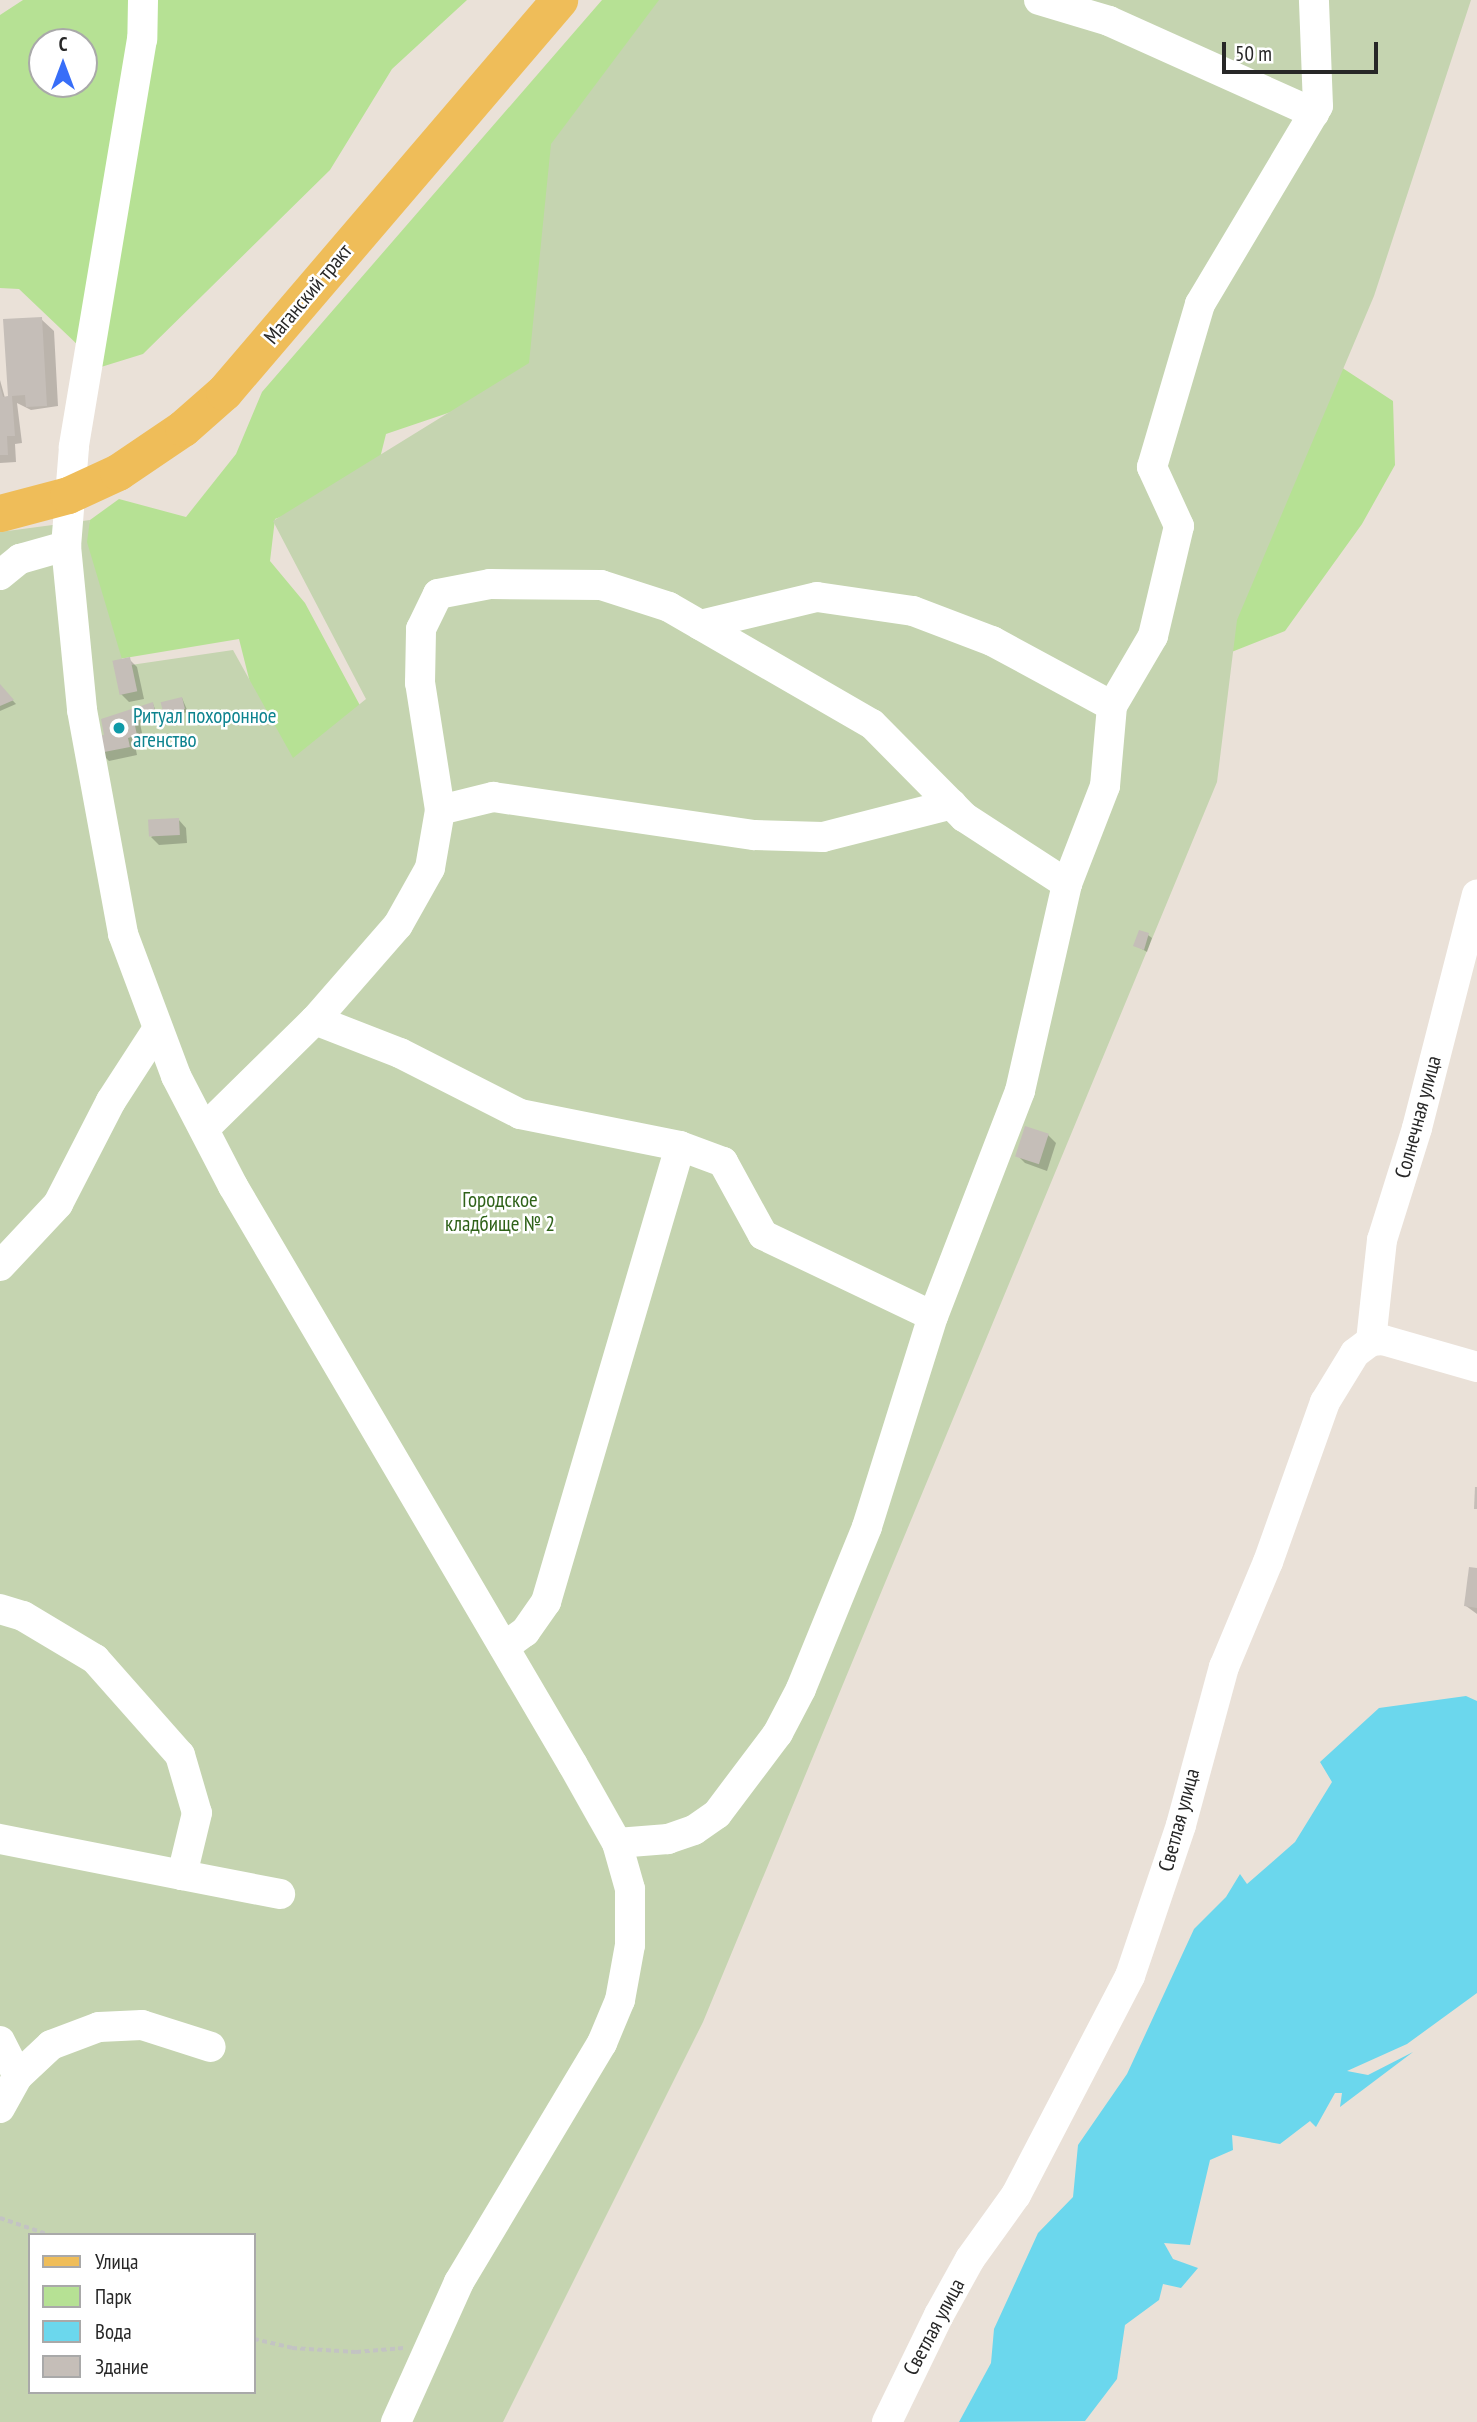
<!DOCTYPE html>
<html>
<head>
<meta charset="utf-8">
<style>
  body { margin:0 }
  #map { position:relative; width:1477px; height:2422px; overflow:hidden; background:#eae1d8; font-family:"PT Sans Narrow",sans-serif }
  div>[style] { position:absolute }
  .green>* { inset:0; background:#b6e194 }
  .cemetery>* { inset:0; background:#c5d4b0 }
  .water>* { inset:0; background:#6bd7ed }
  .shadow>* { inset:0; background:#0003 }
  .building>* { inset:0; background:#c5beb8; transform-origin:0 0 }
  .path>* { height:3.5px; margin-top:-1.75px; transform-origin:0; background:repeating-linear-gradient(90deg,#c3c3c3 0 5px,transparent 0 8.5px) }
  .minor>* { height:30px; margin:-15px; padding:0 15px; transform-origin:15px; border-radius:15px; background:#fff }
  .major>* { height:37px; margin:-18.5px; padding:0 18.5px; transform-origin:18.5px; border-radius:18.5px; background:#efbd59 }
  .dots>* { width:19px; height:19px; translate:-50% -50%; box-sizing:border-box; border:4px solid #fff; border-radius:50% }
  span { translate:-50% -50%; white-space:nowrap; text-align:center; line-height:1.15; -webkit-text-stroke:5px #fff; paint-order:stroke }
  .street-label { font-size:21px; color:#272727 }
  .culture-label { font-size:21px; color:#0d838f }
  .left { translate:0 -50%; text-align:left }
  .park-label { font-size:21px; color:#2f6219 }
  .legend { position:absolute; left:28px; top:2233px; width:228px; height:161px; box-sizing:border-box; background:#fff; border:2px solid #a9a9a9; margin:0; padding:9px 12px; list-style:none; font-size:21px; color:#272727 }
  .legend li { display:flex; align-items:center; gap:14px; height:35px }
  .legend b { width:35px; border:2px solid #a9a9a9 }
  .north { position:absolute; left:28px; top:28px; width:70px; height:70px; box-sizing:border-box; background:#fff; border:2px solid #a9a9a9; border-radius:50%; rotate:0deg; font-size:19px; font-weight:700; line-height:28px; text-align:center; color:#272727 }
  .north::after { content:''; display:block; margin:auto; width:24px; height:32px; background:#386ef8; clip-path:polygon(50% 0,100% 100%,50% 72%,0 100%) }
  .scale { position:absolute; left:1222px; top:42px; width:156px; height:32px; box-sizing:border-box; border:4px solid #272727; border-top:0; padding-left:9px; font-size:21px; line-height:24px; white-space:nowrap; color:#272727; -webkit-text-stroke:5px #fff; paint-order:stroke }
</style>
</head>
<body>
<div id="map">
  <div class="green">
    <i style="clip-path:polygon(evenodd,23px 0,467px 0,392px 69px,330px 170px,143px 354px,101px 367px,19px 289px,0 288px,0 15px,23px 0,42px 42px,84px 42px,84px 84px,42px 84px,42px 42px)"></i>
    <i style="clip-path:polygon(602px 0,1386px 0,1318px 352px,1393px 401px,1395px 465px,1362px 524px,1285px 631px,1191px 668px,554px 377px,386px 434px,374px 482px,275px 519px,270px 561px,305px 603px,378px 739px,378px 783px,270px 762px,239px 639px,113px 660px,81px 553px,90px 520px,119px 499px,186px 517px,236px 454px,262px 392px)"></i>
  </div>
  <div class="cemetery">
    <i style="clip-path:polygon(evenodd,659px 0,1471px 0,1374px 296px,1237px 620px,1217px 782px,703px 2022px,503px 2422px,0 2422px,0 532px,90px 520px,87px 542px,124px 666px,233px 650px,293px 758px,366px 699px,273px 521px,529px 363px,551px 144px,659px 0,30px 2235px,254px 2235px,254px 2392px,30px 2392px,30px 2235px)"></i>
  </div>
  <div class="water">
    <i style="clip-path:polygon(1466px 1696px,1477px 1701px,1477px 1993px,1407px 2044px,1347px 2071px,1368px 2075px,1413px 2052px,1340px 2107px,1342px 2093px,1335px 2093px,1316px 2127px,1310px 2121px,1280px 2144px,1232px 2135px,1233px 2150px,1210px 2160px,1190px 2245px,1164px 2243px,1173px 2259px,1198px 2268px,1181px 2288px,1163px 2284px,1159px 2300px,1125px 2325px,1117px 2379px,1085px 2421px,959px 2422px,991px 2363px,994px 2329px,1038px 2233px,1073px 2197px,1078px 2145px,1127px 2074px,1194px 1929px,1226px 1897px,1240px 1874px,1247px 1884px,1295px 1842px,1332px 1782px,1320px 1762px,1379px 1708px)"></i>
  </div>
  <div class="shadow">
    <i style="clip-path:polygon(41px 319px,54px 331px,58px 406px,31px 410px,17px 403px,22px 443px,15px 444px,16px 462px,0 463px,0 380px,5px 398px,10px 398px)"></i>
    <i style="clip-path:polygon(129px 659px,137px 667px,144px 699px,129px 702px,121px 694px)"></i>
    <i style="clip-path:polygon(0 687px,16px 704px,0 711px)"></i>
    <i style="clip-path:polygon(182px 698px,188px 712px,168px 716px,164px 712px)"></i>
    <i style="clip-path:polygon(153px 704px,159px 719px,140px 723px,144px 743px,135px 745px,137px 755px,109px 761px,101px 753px,106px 736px,136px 718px,134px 708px)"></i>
    <i style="clip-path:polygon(178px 819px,186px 828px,187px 843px,159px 845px,151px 837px)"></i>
    <i style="clip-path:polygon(1148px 935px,1152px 938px,1147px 952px,1135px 945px)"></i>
    <i style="clip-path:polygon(1048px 1135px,1056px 1143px,1047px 1171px,1025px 1163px,1017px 1155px)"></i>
    <i style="clip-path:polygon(1477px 1570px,1477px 1614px,1466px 1606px)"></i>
  </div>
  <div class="building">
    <i style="clip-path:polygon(42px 317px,47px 406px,26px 407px,25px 395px,12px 396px,15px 436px,7px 436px,8px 455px,0 455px,0 386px,3px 397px,8px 396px,3px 319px)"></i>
    <i style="left:130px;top:657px;width:35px;height:18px;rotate:78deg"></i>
    <i style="clip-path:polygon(0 684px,14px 700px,0 706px)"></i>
    <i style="left:182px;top:697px;width:12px;height:22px;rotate:76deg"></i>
    <i style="clip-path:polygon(153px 702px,156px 716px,134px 721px,137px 735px,128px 738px,130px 747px,99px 753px,96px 736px,104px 735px,101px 719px)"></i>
    <i style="left:179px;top:818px;width:17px;height:31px;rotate:87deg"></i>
    <i style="clip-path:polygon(1139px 930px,1149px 933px,1144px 950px,1133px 946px)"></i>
    <i style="left:1025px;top:1126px;width:25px;height:32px;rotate:18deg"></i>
    <i style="clip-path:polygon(1475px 1487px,1477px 1487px,1477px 1509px,1474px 1509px)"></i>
    <i style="clip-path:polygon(1469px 1567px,1477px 1568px,1477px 1608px,1464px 1606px)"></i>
  </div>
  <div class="path">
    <i style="left:0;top:2218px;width:53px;rotate:18.8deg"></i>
    <i style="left:254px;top:2339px;width:39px;rotate:13deg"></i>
    <i style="left:292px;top:2348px;width:64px;rotate:3.6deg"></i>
    <i style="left:356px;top:2352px;width:48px;rotate:-4.8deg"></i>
  </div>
  <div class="minor">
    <i style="left:143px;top:0;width:39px;rotate:91deg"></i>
    <i style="left:142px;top:39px;width:414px;rotate:99.5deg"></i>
    <i style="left:74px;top:447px;width:99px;rotate:94.6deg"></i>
    <i style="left:66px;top:546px;width:165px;rotate:84.4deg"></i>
    <i style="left:82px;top:710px;width:228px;rotate:79.6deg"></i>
    <i style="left:123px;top:934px;width:152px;rotate:69.5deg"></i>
    <i style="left:176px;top:1076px;width:124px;rotate:62.6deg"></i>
    <i style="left:233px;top:1186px;width:671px;rotate:59.58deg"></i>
    <i style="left:573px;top:1765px;width:90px;rotate:60.6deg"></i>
    <i style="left:617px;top:1843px;width:48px;rotate:74.2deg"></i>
    <i style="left:630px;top:1889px;width:56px;rotate:90deg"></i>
    <i style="left:630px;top:1945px;width:56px;rotate:100.3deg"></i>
    <i style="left:620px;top:2000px;width:47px;rotate:112.7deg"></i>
    <i style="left:602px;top:2043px;width:279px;rotate:120.9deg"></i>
    <i style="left:459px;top:2282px;width:154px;rotate:114.2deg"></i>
    <i style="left:1039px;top:0;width:73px;rotate:16.7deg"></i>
    <i style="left:1109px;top:21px;width:225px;rotate:24.2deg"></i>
    <i style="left:0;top:575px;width:26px;rotate:-39deg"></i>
    <i style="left:20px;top:559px;width:48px;rotate:-15.8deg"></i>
    <i style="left:700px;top:625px;width:120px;rotate:-13.5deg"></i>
    <i style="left:817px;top:597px;width:97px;rotate:8.3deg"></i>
    <i style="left:913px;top:611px;width:85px;rotate:20.8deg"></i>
    <i style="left:992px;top:641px;width:136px;rotate:28.4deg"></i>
    <i style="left:1112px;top:706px;width:80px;rotate:95deg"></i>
    <i style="left:1105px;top:786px;width:105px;rotate:111.2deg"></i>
    <i style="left:1112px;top:706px;width:81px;rotate:-59.6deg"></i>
    <i style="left:1153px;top:636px;width:113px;rotate:-76.7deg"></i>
    <i style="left:1179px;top:526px;width:65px;rotate:-114.6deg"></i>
    <i style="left:1152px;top:467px;width:170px;rotate:-73.6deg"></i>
    <i style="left:1200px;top:304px;width:230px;rotate:-59.2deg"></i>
    <i style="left:1318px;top:106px;width:106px;rotate:-92.2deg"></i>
    <i style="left:440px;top:810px;width:55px;rotate:-13.8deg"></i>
    <i style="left:493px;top:797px;width:264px;rotate:8.3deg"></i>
    <i style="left:754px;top:835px;width:69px;rotate:1.7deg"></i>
    <i style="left:823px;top:837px;width:133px;rotate:-14.3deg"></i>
    <i style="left:315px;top:1020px;width:91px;rotate:21.2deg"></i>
    <i style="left:400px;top:1053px;width:135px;rotate:26.9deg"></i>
    <i style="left:520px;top:1114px;width:163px;rotate:11.3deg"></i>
    <i style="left:680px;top:1146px;width:46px;rotate:20.4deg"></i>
    <i style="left:723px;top:1162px;width:83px;rotate:61.3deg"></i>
    <i style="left:763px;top:1235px;width:188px;rotate:25.5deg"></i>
    <i style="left:205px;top:1128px;width:154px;rotate:-44.5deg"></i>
    <i style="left:315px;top:1020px;width:126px;rotate:-48.9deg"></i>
    <i style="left:398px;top:925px;width:65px;rotate:-60.7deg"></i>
    <i style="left:430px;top:868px;width:59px;rotate:-80.2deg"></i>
    <i style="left:440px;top:810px;width:129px;rotate:-98.9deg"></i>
    <i style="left:420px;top:683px;width:54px;rotate:-88.9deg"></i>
    <i style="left:421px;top:629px;width:39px;rotate:-64deg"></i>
    <i style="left:438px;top:594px;width:53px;rotate:-10.9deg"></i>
    <i style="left:490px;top:584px;width:111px;rotate:0.5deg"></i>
    <i style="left:601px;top:585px;width:71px;rotate:17.9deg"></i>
    <i style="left:669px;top:607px;width:234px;rotate:30deg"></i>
    <i style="left:872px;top:724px;width:131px;rotate:45.3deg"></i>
    <i style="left:964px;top:817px;width:123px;rotate:33deg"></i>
    <i style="left:1067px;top:884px;width:212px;rotate:102.8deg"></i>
    <i style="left:1020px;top:1091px;width:241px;rotate:111.1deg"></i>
    <i style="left:933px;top:1316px;width:221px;rotate:107.4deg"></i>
    <i style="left:867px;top:1527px;width:175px;rotate:112.2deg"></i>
    <i style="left:801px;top:1689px;width:50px;rotate:117.6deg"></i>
    <i style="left:778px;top:1733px;width:101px;rotate:127deg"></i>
    <i style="left:717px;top:1814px;width:28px;rotate:145deg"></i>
    <i style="left:694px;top:1830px;width:28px;rotate:161deg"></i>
    <i style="left:668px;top:1839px;width:51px;rotate:175.5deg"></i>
    <i style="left:0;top:1266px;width:85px;rotate:-46.9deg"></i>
    <i style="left:58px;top:1204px;width:116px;rotate:-62.8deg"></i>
    <i style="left:111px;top:1101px;width:85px;rotate:-57.1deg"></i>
    <i style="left:1371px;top:1341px;width:102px;rotate:-83.8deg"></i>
    <i style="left:1382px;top:1240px;width:117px;rotate:-72.6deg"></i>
    <i style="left:1417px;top:1128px;width:241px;rotate:-75.6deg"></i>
    <i style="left:0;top:1609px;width:24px;rotate:17deg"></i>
    <i style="left:23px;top:1616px;width:84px;rotate:30.8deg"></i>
    <i style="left:95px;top:1659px;width:128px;rotate:48.5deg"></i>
    <i style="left:180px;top:1755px;width:60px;rotate:73.7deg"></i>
    <i style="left:197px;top:1813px;width:64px;rotate:103.6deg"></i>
    <i style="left:182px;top:1875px;width:186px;rotate:-168.8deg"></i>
    <i style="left:504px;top:1647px;width:26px;rotate:-36deg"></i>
    <i style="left:525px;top:1632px;width:37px;rotate:-55deg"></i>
    <i style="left:546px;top:1602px;width:475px;rotate:-73.6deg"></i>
    <i style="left:182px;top:1875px;width:100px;rotate:11deg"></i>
    <i style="left:0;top:2041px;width:39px;rotate:63deg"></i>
    <i style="left:0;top:2108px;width:37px;rotate:-61deg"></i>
    <i style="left:18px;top:2076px;width:45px;rotate:-43.2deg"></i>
    <i style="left:51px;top:2045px;width:51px;rotate:-20.6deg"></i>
    <i style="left:99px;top:2027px;width:43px;rotate:-2.7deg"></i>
    <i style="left:142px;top:2025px;width:72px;rotate:17.7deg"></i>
    <i style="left:887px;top:2422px;width:119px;rotate:-64.1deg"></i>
    <i style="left:939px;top:2315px;width:64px;rotate:-61deg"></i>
    <i style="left:970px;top:2259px;width:79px;rotate:-54.3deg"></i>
    <i style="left:1016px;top:2195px;width:247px;rotate:-62.5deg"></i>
    <i style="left:1130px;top:1976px;width:159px;rotate:-71.3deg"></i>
    <i style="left:1181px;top:1825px;width:164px;rotate:-74.8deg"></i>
    <i style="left:1224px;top:1667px;width:114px;rotate:-67.3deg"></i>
    <i style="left:1268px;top:1562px;width:170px;rotate:-70.4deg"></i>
    <i style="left:1325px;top:1402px;width:57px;rotate:-58.5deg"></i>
    <i style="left:1355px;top:1353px;width:20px;rotate:-37deg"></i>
    <i style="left:1371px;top:1341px;width:12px;rotate:-5deg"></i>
    <i style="left:1383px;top:1340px;width:98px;rotate:16deg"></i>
  </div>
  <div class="major">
    <i style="left:0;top:513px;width:70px;rotate:-14.8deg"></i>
    <i style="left:68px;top:495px;width:55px;rotate:-24.7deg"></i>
    <i style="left:118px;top:472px;width:78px;rotate:-34.1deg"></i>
    <i style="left:183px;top:428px;width:55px;rotate:-41.3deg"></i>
    <i style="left:224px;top:392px;width:516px;rotate:-49.48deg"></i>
  </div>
  <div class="dots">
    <i style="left:119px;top:728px;background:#0f9aa8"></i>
  </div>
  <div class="street-label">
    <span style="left:308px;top:294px;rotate:-50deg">Маганский тракт</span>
    <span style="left:1418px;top:1117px;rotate:-75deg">Солнечная улица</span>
    <span style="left:1179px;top:1820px;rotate:-75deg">Светлая улица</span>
    <span style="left:934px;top:2327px;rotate:-62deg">Светлая улица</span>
  </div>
  <div class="culture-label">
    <span class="left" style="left:133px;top:728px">Ритуал похоронное<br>агенство</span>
  </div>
  <div class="park-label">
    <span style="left:500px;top:1212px">Городское<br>кладбище № 2</span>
  </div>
  <ul class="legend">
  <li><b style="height:9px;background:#efbd59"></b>Улица</li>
  <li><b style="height:19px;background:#b6e194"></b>Парк</li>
  <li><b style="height:19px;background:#6bd7ed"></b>Вода</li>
  <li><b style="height:19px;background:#c5beb8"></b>Здание</li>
  </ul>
  <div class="north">С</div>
  <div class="scale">50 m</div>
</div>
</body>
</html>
